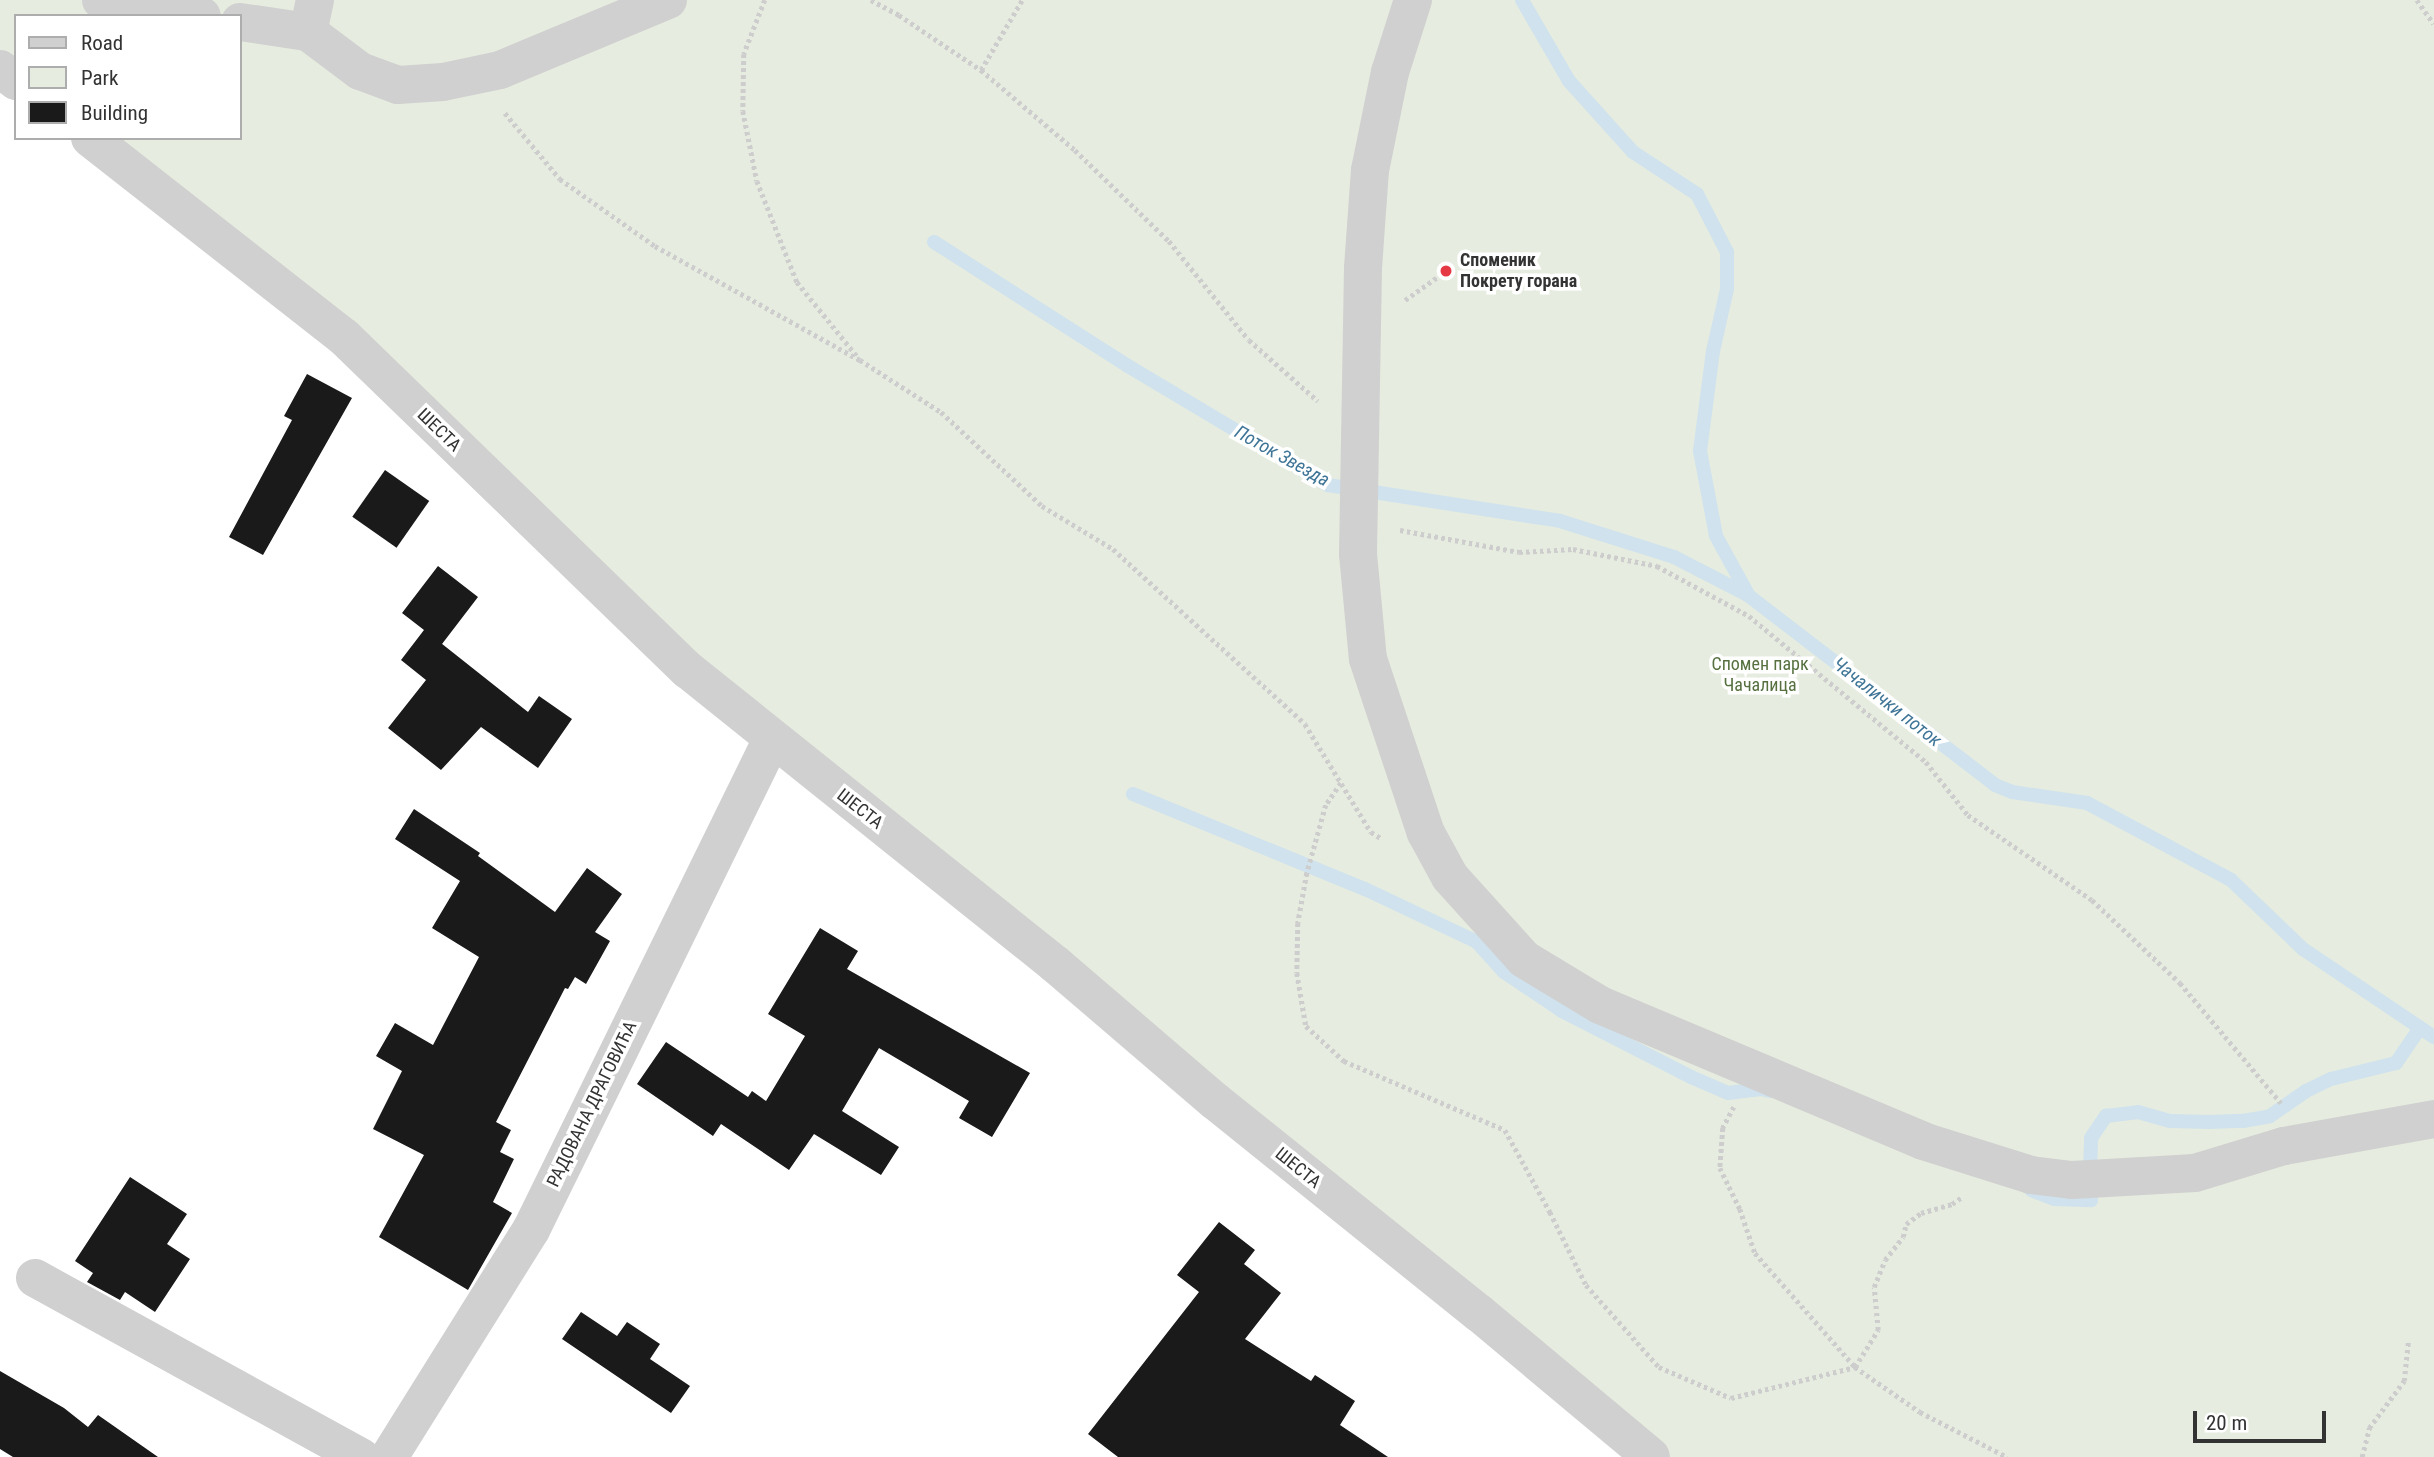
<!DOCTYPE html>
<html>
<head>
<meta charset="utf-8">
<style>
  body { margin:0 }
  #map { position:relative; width:2434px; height:1457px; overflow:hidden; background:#fff; font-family:"Roboto Condensed",sans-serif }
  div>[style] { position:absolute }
  .green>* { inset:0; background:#e6ecdf }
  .stream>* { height:14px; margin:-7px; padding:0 7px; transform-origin:7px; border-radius:7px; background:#cfe2ee }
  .building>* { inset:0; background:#1a1a1a; transform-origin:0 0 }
  .path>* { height:4.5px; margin-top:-2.25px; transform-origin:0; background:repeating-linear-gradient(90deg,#cdcdcd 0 3.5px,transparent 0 7px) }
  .minor>* { height:38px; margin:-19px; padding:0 19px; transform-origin:19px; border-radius:19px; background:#d0d0d0 }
  .dots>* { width:19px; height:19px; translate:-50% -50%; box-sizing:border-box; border:4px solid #fff; border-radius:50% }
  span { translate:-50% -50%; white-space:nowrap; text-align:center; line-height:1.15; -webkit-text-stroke:7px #fff; paint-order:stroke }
  .poi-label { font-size:18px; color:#333; font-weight:700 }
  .left { translate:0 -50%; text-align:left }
  .street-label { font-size:18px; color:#333 }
  .park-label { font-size:18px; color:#56703f }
  .water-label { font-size:19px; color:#3f7597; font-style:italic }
  .legend { position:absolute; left:14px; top:14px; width:228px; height:126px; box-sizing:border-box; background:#fff; border:2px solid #adadad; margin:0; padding:9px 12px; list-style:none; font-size:21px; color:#333 }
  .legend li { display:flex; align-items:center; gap:14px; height:35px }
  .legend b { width:35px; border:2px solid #adadad }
  .scale { position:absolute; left:2193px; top:1411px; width:133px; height:32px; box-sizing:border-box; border:4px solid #333; border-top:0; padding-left:9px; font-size:21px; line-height:24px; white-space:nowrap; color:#333; -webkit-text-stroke:5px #fff; paint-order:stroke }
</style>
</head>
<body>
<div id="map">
  <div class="green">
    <i style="clip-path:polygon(0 0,2434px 0,2434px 1457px,1650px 1457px,772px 739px,344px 337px,88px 138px,240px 138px,240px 16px,16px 16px,16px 82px,0 70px)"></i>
  </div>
  <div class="stream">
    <i style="left:1522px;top:0;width:94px;rotate:59.9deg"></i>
    <i style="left:1569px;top:81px;width:96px;rotate:48deg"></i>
    <i style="left:1633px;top:152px;width:77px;rotate:33.3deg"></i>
    <i style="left:1697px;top:194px;width:65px;rotate:62.7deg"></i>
    <i style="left:1727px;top:252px;width:37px;rotate:90deg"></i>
    <i style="left:1727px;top:289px;width:64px;rotate:102.7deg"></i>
    <i style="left:1713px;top:351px;width:101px;rotate:97.4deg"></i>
    <i style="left:1700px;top:451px;width:86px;rotate:79.3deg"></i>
    <i style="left:1716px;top:536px;width:68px;rotate:61.2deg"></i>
    <i style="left:1749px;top:596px;width:310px;rotate:37.5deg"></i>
    <i style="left:1995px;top:785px;width:18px;rotate:22deg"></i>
    <i style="left:2012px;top:792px;width:76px;rotate:8.3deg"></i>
    <i style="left:2087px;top:803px;width:163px;rotate:28.1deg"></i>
    <i style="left:2231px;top:880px;width:100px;rotate:43.8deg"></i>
    <i style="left:2303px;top:949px;width:158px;rotate:33.9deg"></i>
    <i style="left:934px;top:242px;width:230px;rotate:32.6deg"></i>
    <i style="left:1128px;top:366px;width:233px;rotate:30.8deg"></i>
    <i style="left:1328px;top:485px;width:235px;rotate:8.8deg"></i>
    <i style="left:1560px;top:521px;width:120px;rotate:17.5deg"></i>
    <i style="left:1674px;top:557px;width:83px;rotate:27.2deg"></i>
    <i style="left:1133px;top:794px;width:251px;rotate:22.3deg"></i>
    <i style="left:1365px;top:889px;width:124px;rotate:25.3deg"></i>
    <i style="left:1477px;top:942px;width:40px;rotate:48deg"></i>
    <i style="left:1504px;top:972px;width:70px;rotate:33.9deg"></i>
    <i style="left:1562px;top:1011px;width:145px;rotate:27.1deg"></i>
    <i style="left:1691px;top:1077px;width:40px;rotate:23.4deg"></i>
    <i style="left:1728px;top:1093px;width:33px;rotate:-7deg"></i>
    <i style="left:1761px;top:1089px;width:9px;rotate:13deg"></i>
    <i style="left:2090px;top:1171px;width:33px;rotate:-88deg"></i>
    <i style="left:2091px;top:1138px;width:27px;rotate:-56deg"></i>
    <i style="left:2106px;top:1116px;width:32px;rotate:-7deg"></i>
    <i style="left:2138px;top:1112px;width:33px;rotate:16deg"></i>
    <i style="left:2170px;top:1121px;width:40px;rotate:1.4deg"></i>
    <i style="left:2210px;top:1122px;width:33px;rotate:-2deg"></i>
    <i style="left:2243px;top:1121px;width:27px;rotate:-10deg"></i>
    <i style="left:2270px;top:1116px;width:44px;rotate:-34.8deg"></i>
    <i style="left:2306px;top:1091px;width:28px;rotate:-26deg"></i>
    <i style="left:2331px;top:1079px;width:67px;rotate:-13.8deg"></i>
    <i style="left:2396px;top:1063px;width:42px;rotate:-55.6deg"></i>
    <i style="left:2031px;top:1190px;width:25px;rotate:21deg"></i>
    <i style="left:2054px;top:1199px;width:37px;rotate:2deg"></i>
    <i style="left:2091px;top:1200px;width:9px;rotate:-90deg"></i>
  </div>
  <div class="building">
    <i style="clip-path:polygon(307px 374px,352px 398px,263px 555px,229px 537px,292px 420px,284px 416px)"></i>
    <i style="left:385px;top:470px;width:54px;height:57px;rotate:35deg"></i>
    <i style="clip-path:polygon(438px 566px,478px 597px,442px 644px,427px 632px,528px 712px,539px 696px,572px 719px,538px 768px,481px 727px,441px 770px,388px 728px,426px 680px,401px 660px,424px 630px,402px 613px)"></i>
    <i style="clip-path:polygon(414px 809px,480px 853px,478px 856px,555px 912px,587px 868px,622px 894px,595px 932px,610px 941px,586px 984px,575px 977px,568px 989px,565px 988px,496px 1122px,511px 1130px,500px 1152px,514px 1159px,493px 1202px,512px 1213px,468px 1290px,379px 1237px,424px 1155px,373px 1129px,402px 1071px,376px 1056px,395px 1023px,433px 1045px,479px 957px,432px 928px,460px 881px,395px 839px)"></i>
    <i style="clip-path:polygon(820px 928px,858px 951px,847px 969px,1030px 1073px,992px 1137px,959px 1118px,969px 1101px,879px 1048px,842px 1111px,899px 1147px,881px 1175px,814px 1134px,789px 1170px,721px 1124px,713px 1136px,637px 1084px,666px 1042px,748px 1097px,752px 1091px,766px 1101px,805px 1036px,768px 1014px)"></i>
    <i style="clip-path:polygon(130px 1177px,187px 1214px,167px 1244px,190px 1259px,155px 1312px,125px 1292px,120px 1300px,87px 1282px,93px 1273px,75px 1261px)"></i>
    <i style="clip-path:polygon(1219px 1222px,1255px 1250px,1244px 1264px,1281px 1293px,1245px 1339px,1311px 1381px,1315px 1375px,1355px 1401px,1340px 1425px,1388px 1457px,1118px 1457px,1088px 1434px,1199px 1292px,1177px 1275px)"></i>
    <i style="clip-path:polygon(581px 1312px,617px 1336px,627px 1322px,660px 1344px,650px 1359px,690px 1386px,671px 1413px,562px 1339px)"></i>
    <i style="clip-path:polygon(0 1371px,64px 1408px,88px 1427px,98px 1415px,158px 1457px,13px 1457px,0 1449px)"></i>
  </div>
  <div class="path">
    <i style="left:765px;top:0;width:58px;rotate:111.3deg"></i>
    <i style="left:744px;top:54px;width:57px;rotate:91deg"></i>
    <i style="left:743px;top:111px;width:71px;rotate:78.7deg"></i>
    <i style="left:757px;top:181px;width:109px;rotate:68.4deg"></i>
    <i style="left:797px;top:282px;width:95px;rotate:51deg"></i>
    <i style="left:871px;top:0;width:32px;rotate:28deg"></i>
    <i style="left:899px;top:15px;width:99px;rotate:33.9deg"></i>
    <i style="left:981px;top:70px;width:123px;rotate:40.4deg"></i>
    <i style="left:1075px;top:150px;width:131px;rotate:44.1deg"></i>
    <i style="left:1169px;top:241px;width:127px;rotate:51.1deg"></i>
    <i style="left:1249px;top:340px;width:92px;rotate:41.5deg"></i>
    <i style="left:2417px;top:0;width:29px;rotate:55deg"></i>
    <i style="left:981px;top:70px;width:81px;rotate:-59.6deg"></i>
    <i style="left:505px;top:113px;width:86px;rotate:50.2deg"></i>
    <i style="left:560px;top:179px;width:116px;rotate:35.2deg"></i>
    <i style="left:655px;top:246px;width:235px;rotate:29.1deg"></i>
    <i style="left:860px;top:360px;width:96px;rotate:32.7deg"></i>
    <i style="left:941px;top:412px;width:138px;rotate:42.9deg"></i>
    <i style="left:1042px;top:506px;width:83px;rotate:31.2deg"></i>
    <i style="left:1113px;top:549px;width:260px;rotate:42.3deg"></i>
    <i style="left:1305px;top:724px;width:127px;rotate:58.6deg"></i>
    <i style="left:1371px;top:832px;width:13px;rotate:32deg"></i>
    <i style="left:1405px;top:300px;width:50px;rotate:-35.3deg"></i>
    <i style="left:1400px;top:530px;width:121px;rotate:10.5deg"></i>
    <i style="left:1519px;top:552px;width:54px;rotate:-3.2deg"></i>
    <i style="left:1573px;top:549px;width:86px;rotate:11.4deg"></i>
    <i style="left:1657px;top:566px;width:105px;rotate:28.5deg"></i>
    <i style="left:1749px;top:616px;width:229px;rotate:39.5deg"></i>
    <i style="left:1926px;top:762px;width:68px;rotate:51.6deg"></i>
    <i style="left:1968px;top:815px;width:150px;rotate:34.4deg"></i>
    <i style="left:2092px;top:900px;width:121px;rotate:43.3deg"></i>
    <i style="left:2180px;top:983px;width:157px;rotate:49.9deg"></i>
    <i style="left:1341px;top:783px;width:27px;rotate:124deg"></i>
    <i style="left:1326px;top:805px;width:71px;rotate:105.6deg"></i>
    <i style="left:1307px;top:873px;width:51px;rotate:100.2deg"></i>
    <i style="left:1298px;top:923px;width:50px;rotate:91.1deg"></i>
    <i style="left:1297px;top:973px;width:54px;rotate:80.4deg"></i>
    <i style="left:1306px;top:1026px;width:52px;rotate:42.6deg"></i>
    <i style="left:1344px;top:1061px;width:175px;rotate:23.2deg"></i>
    <i style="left:1505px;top:1130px;width:94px;rotate:61.2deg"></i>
    <i style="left:1550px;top:1212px;width:81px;rotate:63.7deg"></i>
    <i style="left:1586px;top:1285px;width:110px;rotate:48.3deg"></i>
    <i style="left:1659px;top:1367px;width:78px;rotate:23.3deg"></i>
    <i style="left:1731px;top:1398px;width:128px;rotate:-14deg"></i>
    <i style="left:1855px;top:1367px;width:44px;rotate:-58.1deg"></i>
    <i style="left:1878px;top:1330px;width:43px;rotate:-95.3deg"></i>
    <i style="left:1874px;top:1287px;width:29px;rotate:-68deg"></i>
    <i style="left:1885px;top:1260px;width:29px;rotate:-52deg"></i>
    <i style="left:1903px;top:1237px;width:13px;rotate:-77deg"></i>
    <i style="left:1906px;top:1224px;width:19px;rotate:-36deg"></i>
    <i style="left:1921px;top:1213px;width:32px;rotate:-16deg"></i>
    <i style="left:1952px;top:1204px;width:12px;rotate:-35deg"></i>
    <i style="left:1734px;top:1107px;width:24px;rotate:118deg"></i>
    <i style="left:1723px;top:1128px;width:40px;rotate:94.3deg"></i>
    <i style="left:1720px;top:1168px;width:46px;rotate:64deg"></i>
    <i style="left:1740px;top:1209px;width:46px;rotate:71.2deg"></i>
    <i style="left:1755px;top:1253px;width:152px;rotate:48.7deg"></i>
    <i style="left:1855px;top:1367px;width:79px;rotate:34.7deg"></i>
    <i style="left:1920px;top:1412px;width:98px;rotate:27.3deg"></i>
    <i style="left:2362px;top:1457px;width:30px;rotate:-76deg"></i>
    <i style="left:2369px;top:1428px;width:59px;rotate:-53.3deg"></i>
    <i style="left:2404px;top:1381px;width:39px;rotate:-84deg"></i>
  </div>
  <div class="minor">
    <i style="left:101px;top:0;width:102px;rotate:9deg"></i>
    <i style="left:315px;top:0;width:33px;rotate:102deg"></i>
    <i style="left:308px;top:32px;width:65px;rotate:36.9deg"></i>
    <i style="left:360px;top:71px;width:40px;rotate:20.2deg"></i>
    <i style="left:398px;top:85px;width:45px;rotate:-3.8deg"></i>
    <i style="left:443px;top:82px;width:58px;rotate:-11.9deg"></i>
    <i style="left:500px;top:70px;width:182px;rotate:-22.6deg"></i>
    <i style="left:1413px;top:0;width:76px;rotate:107.7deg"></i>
    <i style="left:1390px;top:72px;width:100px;rotate:101.5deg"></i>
    <i style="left:1370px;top:170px;width:98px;rotate:94.1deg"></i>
    <i style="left:1363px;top:268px;width:286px;rotate:91deg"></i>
    <i style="left:1358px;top:554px;width:105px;rotate:84.6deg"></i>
    <i style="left:1368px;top:659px;width:183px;rotate:71.6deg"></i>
    <i style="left:1426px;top:833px;width:50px;rotate:61.4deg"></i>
    <i style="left:1450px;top:877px;width:110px;rotate:47.9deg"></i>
    <i style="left:1524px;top:959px;width:89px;rotate:31.2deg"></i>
    <i style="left:1600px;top:1005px;width:350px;rotate:22.8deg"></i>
    <i style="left:1923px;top:1141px;width:113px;rotate:17.5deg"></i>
    <i style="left:2031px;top:1175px;width:41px;rotate:7deg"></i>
    <i style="left:2072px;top:1180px;width:123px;rotate:-3.3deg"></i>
    <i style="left:2195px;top:1173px;width:93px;rotate:-16.9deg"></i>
    <i style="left:2284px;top:1146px;width:152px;rotate:-10.2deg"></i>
    <i style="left:240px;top:22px;width:69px;rotate:8.4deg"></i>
    <i style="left:0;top:69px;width:20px;rotate:37deg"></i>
    <i style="left:90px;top:138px;width:323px;rotate:38.1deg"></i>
    <i style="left:344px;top:337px;width:479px;rotate:44.1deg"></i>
    <i style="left:688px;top:670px;width:470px;rotate:38.7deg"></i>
    <i style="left:1055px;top:964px;width:211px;rotate:40.6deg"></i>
    <i style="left:1215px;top:1101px;width:339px;rotate:38.8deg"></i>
    <i style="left:1479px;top:1313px;width:224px;rotate:39.9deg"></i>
    <i style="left:35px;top:1278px;width:372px;rotate:28.8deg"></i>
    <i style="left:389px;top:1457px;width:268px;rotate:-58deg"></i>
    <i style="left:531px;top:1230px;width:547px;rotate:-63.86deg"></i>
  </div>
  <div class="dots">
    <i style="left:1446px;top:271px;background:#e63946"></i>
  </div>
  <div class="poi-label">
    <span class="left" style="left:1460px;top:271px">Споменик<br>Покрету горана</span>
  </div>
  <div class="street-label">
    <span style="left:439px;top:430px;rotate:44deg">ШЕСТА</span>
    <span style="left:860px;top:809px;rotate:38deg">ШЕСТА</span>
    <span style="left:592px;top:1104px;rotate:-64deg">РАДОВАНА ДРАГОВИЋА</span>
    <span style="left:1298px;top:1168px;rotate:39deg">ШЕСТА</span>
  </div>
  <div class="park-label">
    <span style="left:1760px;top:675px">Спомен парк<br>Чачалица</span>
  </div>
  <div class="water-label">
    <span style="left:1282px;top:456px;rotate:29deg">Поток Звезда</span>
    <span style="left:1887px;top:702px;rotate:38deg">Чачалички поток</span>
  </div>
  <ul class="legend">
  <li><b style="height:9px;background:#d0d0d0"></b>Road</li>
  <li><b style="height:19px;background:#e6ecdf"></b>Park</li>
  <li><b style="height:19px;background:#1a1a1a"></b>Building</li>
  </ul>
  <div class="scale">20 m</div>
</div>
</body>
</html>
